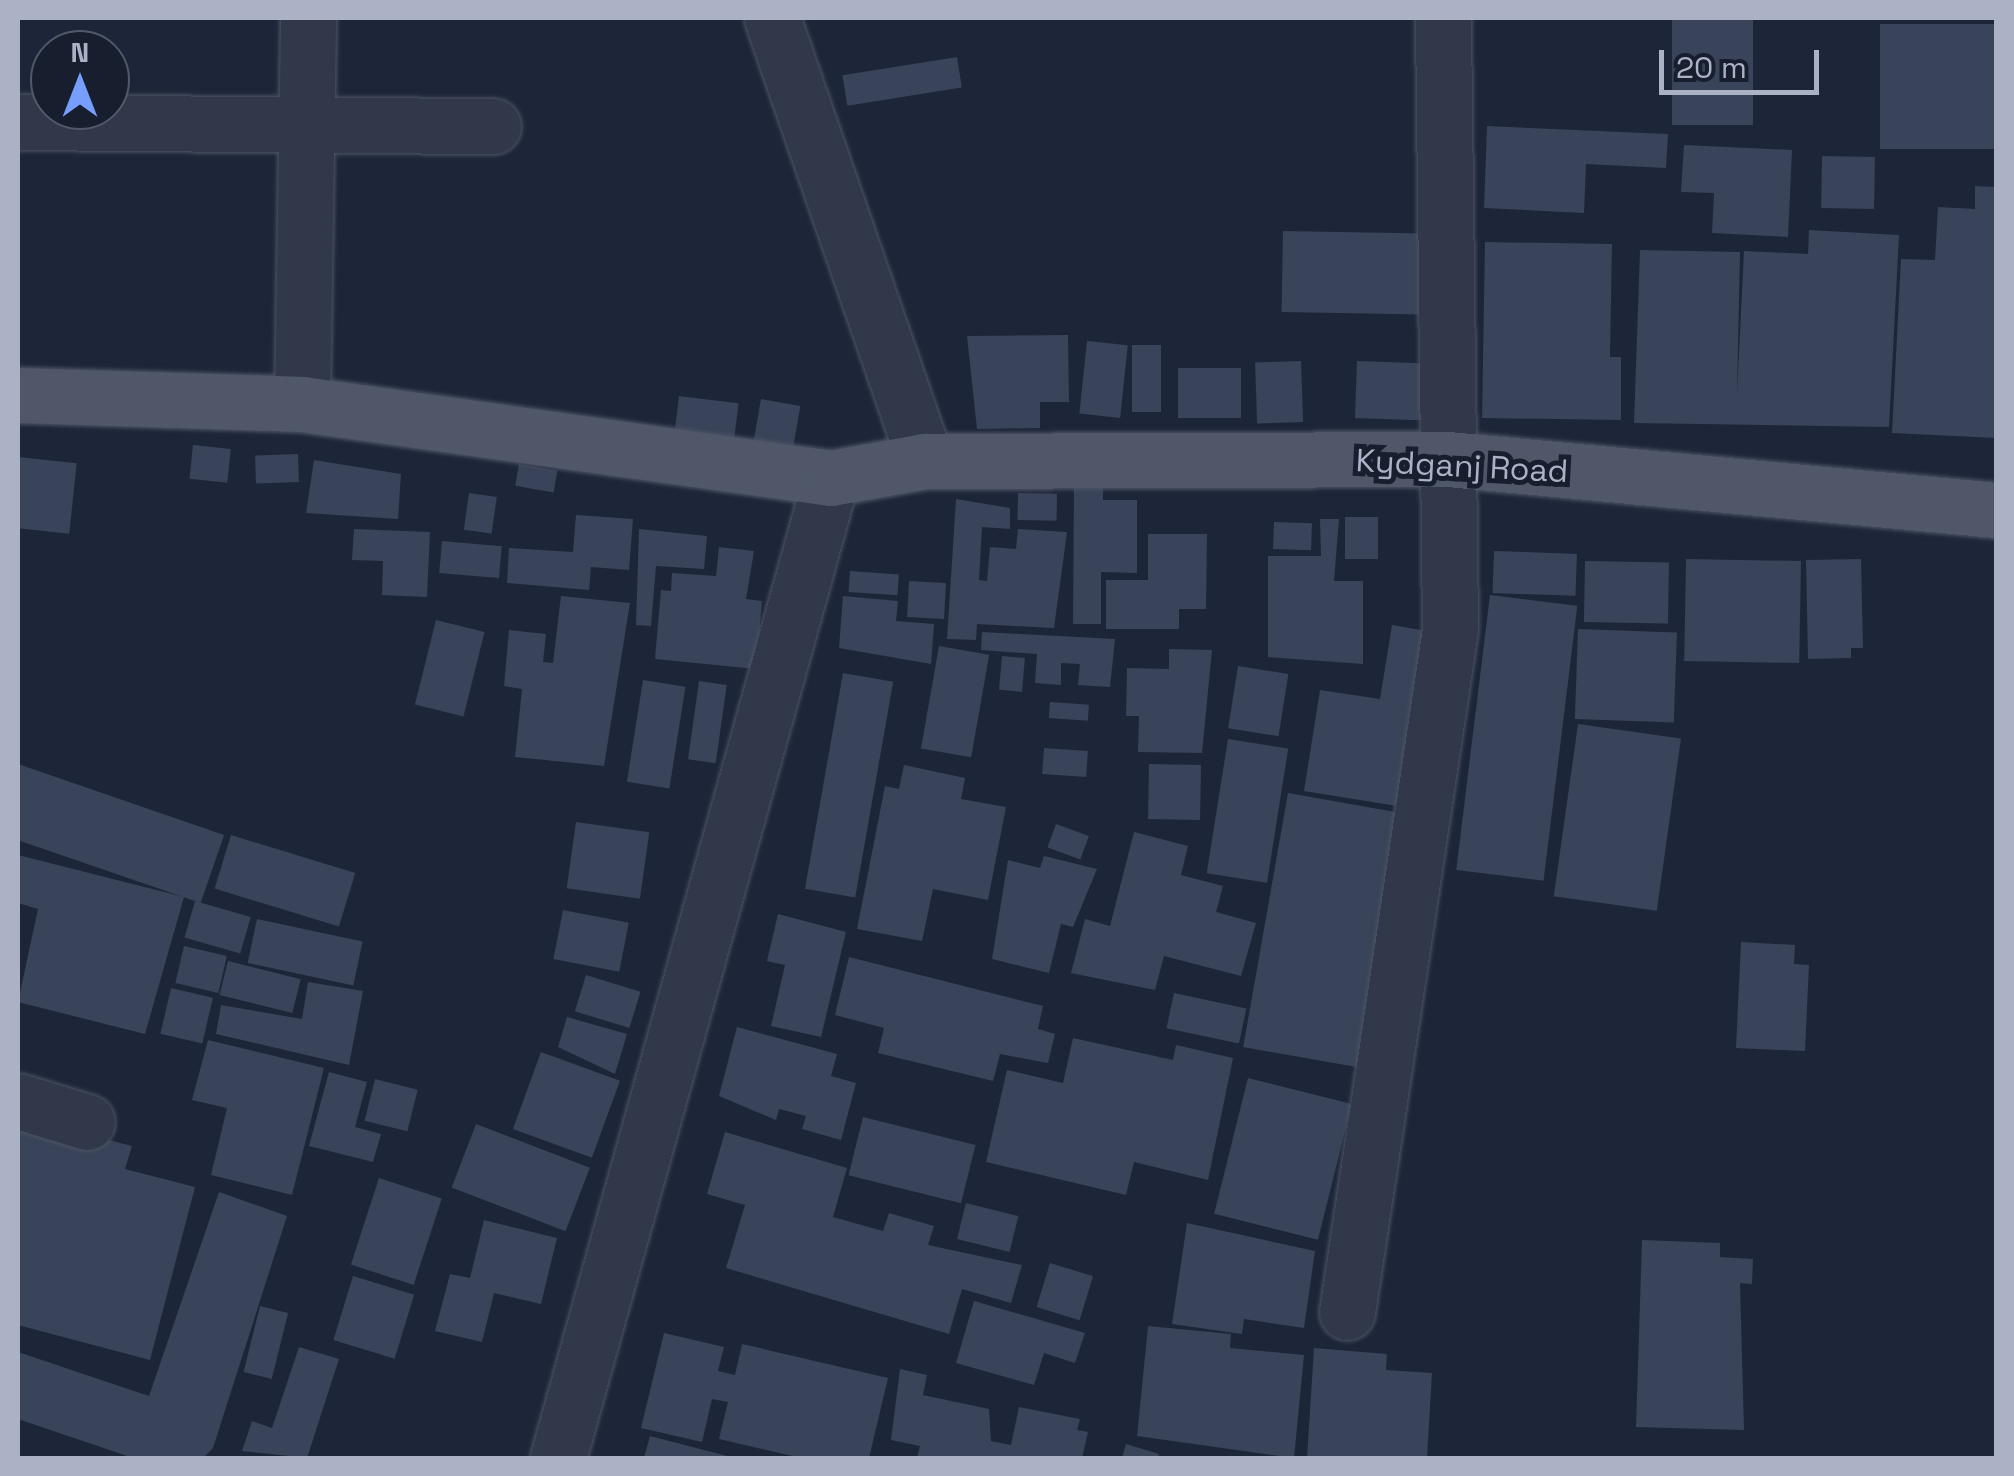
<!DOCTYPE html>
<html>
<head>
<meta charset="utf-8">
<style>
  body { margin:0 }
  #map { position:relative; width:2014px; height:1476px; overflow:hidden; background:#1d2639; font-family:"Space Grotesk",sans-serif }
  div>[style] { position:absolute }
  .building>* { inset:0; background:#394359; transform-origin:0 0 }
  .roads { filter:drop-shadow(0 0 2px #4c5364) drop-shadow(0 0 2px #4c5364) }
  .minor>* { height:55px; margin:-27.5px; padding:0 27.5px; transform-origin:27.5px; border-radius:27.5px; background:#313849 }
  .major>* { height:55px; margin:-27.5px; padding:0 27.5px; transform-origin:27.5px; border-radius:27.5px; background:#4f5769 }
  span { translate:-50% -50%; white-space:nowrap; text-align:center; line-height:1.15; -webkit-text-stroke:10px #171e2d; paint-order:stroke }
  .street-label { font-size:32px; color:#abb2c6 }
  .frame { position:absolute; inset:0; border:20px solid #abb2c6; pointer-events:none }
  .north { position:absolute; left:30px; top:30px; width:100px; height:100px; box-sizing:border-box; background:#171e2d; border:2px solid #52596a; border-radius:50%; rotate:0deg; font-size:28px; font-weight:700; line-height:40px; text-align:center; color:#abb2c6 }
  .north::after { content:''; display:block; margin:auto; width:35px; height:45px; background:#779dff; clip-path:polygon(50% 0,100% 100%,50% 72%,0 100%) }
  .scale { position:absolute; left:1659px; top:50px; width:160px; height:45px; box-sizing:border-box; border:5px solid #abb2c6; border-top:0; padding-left:12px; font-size:30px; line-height:35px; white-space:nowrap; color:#abb2c6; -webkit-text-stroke:8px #171e2d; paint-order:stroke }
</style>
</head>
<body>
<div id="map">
  <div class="building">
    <i style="left:1672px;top:18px;width:81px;height:107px"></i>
    <i style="left:1880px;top:24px;width:116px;height:125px"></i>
    <i style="left:957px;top:57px;width:31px;height:116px;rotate:81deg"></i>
    <i style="clip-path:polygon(1487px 126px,1668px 134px,1666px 168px,1586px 164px,1584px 213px,1484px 208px)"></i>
    <i style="clip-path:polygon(1684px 145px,1792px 150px,1788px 237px,1712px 233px,1714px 193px,1681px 192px)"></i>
    <i style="left:1822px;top:156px;width:53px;height:52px;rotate:1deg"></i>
    <i style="clip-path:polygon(1975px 186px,1996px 187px,1996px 438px,1892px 433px,1901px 259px,1935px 260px,1938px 207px,1975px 209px)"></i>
    <i style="clip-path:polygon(1809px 230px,1899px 235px,1889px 427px,1634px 423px,1640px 250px,1740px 252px,1737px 394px,1744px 251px,1808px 254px)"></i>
    <i style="left:1283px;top:231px;width:155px;height:81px;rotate:1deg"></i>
    <i style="clip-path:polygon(1485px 242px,1612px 244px,1610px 357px,1621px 357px,1621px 420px,1482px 418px)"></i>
    <i style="clip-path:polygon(1068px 335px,1069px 402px,1040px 402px,1040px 428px,977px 429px,967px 336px)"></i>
    <i style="left:1087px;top:341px;width:41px;height:73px;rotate:6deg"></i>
    <i style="left:1132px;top:345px;width:29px;height:67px"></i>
    <i style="left:1301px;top:361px;width:61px;height:46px;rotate:88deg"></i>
    <i style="left:1357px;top:361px;width:78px;height:57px;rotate:2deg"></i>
    <i style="left:1178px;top:368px;width:63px;height:50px"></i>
    <i style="left:679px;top:396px;width:60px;height:49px;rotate:7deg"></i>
    <i style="left:761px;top:399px;width:40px;height:45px;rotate:10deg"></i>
    <i style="left:193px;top:445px;width:38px;height:34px;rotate:6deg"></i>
    <i style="left:298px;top:454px;width:28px;height:43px;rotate:88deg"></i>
    <i style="left:18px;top:457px;width:59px;height:71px;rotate:6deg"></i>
    <i style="clip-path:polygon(314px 460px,401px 474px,398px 519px,306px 513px)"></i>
    <i style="left:519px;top:464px;width:39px;height:22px;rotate:10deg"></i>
    <i style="clip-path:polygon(1074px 485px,1103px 485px,1103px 500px,1137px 500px,1137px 573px,1101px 572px,1101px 624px,1073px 624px)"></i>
    <i style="left:469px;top:493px;width:28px;height:37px;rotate:8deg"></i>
    <i style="left:1018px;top:493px;width:39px;height:27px;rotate:1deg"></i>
    <i style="clip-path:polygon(956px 499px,1010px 508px,1010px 529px,982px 527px,979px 580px,987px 581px,990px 547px,1016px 549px,1018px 529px,1067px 532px,1054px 628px,977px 624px,976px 640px,947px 639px)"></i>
    <i style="clip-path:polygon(576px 515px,633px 519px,629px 570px,591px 567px,589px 590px,507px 583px,509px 548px,573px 552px)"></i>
    <i style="left:1378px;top:517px;width:42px;height:33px;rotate:90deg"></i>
    <i style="clip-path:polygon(1320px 519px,1339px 519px,1334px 581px,1363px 581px,1363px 664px,1268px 657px,1268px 556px,1321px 556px)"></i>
    <i style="left:1274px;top:522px;width:38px;height:27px;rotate:2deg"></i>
    <i style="clip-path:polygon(354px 529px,430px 532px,427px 597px,382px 595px,383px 561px,352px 560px)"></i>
    <i style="clip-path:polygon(639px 529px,707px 536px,704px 569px,656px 566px,651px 626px,636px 625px)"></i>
    <i style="clip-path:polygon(1148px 534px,1207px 534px,1206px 609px,1179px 609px,1179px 629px,1106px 629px,1106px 580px,1148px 580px)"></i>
    <i style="left:442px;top:541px;width:60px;height:32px;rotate:5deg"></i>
    <i style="clip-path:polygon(719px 547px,754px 551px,746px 599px,762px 601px,756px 669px,655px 659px,661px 590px,671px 591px,672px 573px,716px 576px)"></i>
    <i style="left:1494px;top:551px;width:83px;height:42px;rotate:2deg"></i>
    <i style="left:1686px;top:559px;width:115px;height:102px;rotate:1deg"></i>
    <i style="clip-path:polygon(1861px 559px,1863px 648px,1851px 648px,1851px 658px,1808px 659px,1806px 560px)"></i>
    <i style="left:1585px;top:561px;width:84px;height:61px;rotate:1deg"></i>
    <i style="left:850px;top:571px;width:49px;height:21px;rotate:4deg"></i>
    <i style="left:909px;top:581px;width:37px;height:36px;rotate:3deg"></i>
    <i style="left:1490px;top:595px;width:88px;height:277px;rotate:7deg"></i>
    <i style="clip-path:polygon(561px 596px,630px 603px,604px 766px,515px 757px,522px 689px,504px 686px,509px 630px,546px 634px,543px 662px,553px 663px)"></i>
    <i style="clip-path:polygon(843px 596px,898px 601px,896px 621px,934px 624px,931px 664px,839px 648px)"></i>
    <i style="left:436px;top:620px;width:50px;height:87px;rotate:14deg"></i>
    <i style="clip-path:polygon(1392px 625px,1444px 634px,1397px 806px,1304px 791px,1320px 690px,1380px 699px)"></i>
    <i style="left:1578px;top:629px;width:99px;height:90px;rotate:2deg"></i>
    <i style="clip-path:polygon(982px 632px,1115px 639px,1110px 687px,1078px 685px,1080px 664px,1061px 663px,1061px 685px,1035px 683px,1037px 654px,981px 650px)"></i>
    <i style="left:939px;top:646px;width:51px;height:104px;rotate:10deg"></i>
    <i style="clip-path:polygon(1169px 649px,1212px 650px,1202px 753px,1138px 752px,1139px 716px,1126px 716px,1127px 668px,1169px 669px)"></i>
    <i style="left:1002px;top:656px;width:23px;height:34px;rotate:5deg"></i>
    <i style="left:1238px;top:666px;width:51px;height:63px;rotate:9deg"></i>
    <i style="left:843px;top:673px;width:51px;height:219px;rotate:10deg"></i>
    <i style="left:643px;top:680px;width:43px;height:103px;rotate:9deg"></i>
    <i style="left:699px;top:681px;width:28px;height:79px;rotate:8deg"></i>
    <i style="left:1050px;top:702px;width:39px;height:16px;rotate:4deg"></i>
    <i style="left:1578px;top:724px;width:104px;height:174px;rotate:8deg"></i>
    <i style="left:1228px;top:739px;width:61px;height:136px;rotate:9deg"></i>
    <i style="left:1044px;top:748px;width:44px;height:26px;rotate:4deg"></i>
    <i style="left:18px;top:764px;width:218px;height:72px;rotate:19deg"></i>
    <i style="left:1149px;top:764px;width:52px;height:55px;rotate:1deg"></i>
    <i style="clip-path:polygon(904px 765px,965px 778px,961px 799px,1006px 807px,988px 900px,933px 889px,922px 941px,857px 929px,885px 786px,899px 789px)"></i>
    <i style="left:1288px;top:793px;width:115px;height:258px;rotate:10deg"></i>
    <i style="left:576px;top:822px;width:74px;height:67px;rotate:8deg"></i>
    <i style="left:1056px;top:824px;width:35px;height:25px;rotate:20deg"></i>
    <i style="clip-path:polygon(1134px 832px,1188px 846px,1181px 875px,1223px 886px,1216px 912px,1256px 923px,1241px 976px,1164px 956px,1155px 990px,1071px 973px,1085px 919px,1110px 926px)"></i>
    <i style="left:231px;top:835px;width:130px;height:56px;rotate:17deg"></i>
    <i style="clip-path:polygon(18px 855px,184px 897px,145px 1034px,18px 1002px,38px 909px,18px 903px)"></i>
    <i style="clip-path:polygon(1044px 856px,1097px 869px,1073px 927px,1061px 924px,1049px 973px,992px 959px,1008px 860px,1040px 868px)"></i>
    <i style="left:195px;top:901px;width:58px;height:38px;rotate:16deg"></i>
    <i style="left:563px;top:910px;width:67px;height:50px;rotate:11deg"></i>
    <i style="clip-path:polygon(778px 914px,846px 932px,821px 1037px,771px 1026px,785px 965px,767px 961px)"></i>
    <i style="left:257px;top:919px;width:108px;height:45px;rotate:12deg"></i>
    <i style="clip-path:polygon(1741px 942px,1795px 945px,1794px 964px,1809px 965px,1805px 1051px,1736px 1048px)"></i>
    <i style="left:184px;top:946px;width:44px;height:38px;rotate:13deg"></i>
    <i style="clip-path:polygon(849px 957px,1043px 1006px,1038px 1029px,1055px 1034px,1048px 1063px,1000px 1054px,993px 1081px,878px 1053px,884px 1028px,835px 1015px)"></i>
    <i style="left:228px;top:961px;width:75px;height:35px;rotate:14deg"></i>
    <i style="left:586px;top:975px;width:57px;height:38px;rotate:17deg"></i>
    <i style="clip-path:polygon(308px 982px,363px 991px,349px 1065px,216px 1034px,221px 1005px,302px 1019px)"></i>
    <i style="left:171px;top:988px;width:43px;height:47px;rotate:13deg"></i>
    <i style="left:1174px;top:993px;width:74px;height:36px;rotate:12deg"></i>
    <i style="clip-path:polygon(567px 1017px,627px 1034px,615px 1074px,558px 1047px)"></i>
    <i style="clip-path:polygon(737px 1027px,837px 1054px,831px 1076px,856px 1083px,841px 1140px,802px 1129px,806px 1116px,779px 1109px,776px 1120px,719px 1096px)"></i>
    <i style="clip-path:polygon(1073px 1038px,1173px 1060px,1176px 1045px,1233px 1058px,1208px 1180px,1134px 1162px,1126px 1195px,986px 1162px,1007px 1070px,1063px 1083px)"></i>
    <i style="clip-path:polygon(208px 1040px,324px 1068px,292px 1195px,211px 1175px,227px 1108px,192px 1100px)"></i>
    <i style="left:541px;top:1052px;width:84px;height:82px;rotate:20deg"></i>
    <i style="clip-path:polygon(329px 1072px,367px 1082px,355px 1127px,381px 1134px,373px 1162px,309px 1146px)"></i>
    <i style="left:1248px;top:1078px;width:107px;height:140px;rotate:14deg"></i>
    <i style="left:375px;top:1079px;width:44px;height:43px;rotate:14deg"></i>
    <i style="clip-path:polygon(18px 1117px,132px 1146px,125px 1169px,195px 1187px,150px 1360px,18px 1325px)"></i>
    <i style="left:863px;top:1117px;width:116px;height:60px;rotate:14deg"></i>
    <i style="left:476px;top:1124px;width:122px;height:68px;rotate:21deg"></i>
    <i style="clip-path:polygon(725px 1132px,847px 1168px,833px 1217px,883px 1231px,889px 1213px,934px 1226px,928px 1245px,1022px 1265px,1011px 1303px,962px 1289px,949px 1334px,726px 1268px,745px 1205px,707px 1194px)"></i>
    <i style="left:379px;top:1178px;width:66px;height:91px;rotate:18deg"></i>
    <i style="clip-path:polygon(219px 1192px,287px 1216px,213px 1448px,203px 1458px,133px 1458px,18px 1419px,18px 1352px,149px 1396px)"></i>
    <i style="left:966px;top:1203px;width:54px;height:37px;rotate:14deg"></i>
    <i style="clip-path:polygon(484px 1220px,557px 1238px,541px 1304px,494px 1293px,482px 1342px,435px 1331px,450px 1274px,470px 1278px)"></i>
    <i style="clip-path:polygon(1187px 1223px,1315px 1251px,1304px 1328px,1244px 1319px,1242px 1334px,1172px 1324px)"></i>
    <i style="clip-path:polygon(1642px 1240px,1720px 1243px,1720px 1257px,1753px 1259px,1752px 1284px,1740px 1283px,1744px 1430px,1636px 1427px)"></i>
    <i style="left:1050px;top:1263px;width:45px;height:46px;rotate:17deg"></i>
    <i style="left:353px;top:1276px;width:64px;height:67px;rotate:17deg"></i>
    <i style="clip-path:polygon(974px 1301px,1085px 1333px,1075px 1363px,1044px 1353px,1034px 1385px,956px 1363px)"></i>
    <i style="left:260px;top:1306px;width:29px;height:68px;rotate:14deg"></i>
    <i style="clip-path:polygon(1148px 1326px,1231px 1334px,1230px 1348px,1304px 1355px,1294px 1458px,1137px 1436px)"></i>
    <i style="clip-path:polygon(664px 1333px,724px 1347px,718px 1371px,735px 1375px,742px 1344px,888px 1378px,869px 1458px,801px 1458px,719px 1439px,728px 1402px,712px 1399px,702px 1442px,641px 1428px)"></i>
    <i style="clip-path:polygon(299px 1347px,339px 1359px,307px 1458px,242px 1451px,252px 1421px,272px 1428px)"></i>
    <i style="clip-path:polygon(1314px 1348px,1387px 1354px,1386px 1370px,1432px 1373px,1427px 1458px,1307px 1458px)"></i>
    <i style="clip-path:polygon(900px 1369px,927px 1375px,923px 1395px,989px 1409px,991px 1441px,1011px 1445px,1019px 1407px,1080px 1419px,1077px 1430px,1088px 1432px,1082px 1458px,917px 1458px,920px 1446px,891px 1440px)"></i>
    <i style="clip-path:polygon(650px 1436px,731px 1457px,731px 1458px,644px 1458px)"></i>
    <i style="clip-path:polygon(1126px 1444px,1159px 1454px,1158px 1458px,1122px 1458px)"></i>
  </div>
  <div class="roads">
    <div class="minor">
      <i style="left:772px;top:18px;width:469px;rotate:70.9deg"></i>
      <i style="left:18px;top:122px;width:475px;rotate:0.5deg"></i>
      <i style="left:302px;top:404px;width:386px;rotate:-89.1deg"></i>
      <i style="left:18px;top:1101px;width:72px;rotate:16.9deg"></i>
      <i style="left:1347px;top:1312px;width:691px;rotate:-81.42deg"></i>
      <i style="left:1450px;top:629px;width:611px;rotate:-90.66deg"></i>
      <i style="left:558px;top:1458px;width:1017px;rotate:-74.43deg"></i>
    </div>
    <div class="major">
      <i style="left:18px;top:395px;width:284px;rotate:1.8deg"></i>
      <i style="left:302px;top:404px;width:534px;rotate:7.96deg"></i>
      <i style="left:831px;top:478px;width:96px;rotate:-10.3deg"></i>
      <i style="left:925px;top:461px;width:523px;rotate:-0.22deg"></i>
      <i style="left:1448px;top:459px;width:550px;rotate:5.32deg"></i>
    </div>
  </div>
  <div class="street-label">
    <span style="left:1462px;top:466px;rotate:3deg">Kydganj Road</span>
  </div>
  <div class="frame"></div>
  <div class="north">N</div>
  <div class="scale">20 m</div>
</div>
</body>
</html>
